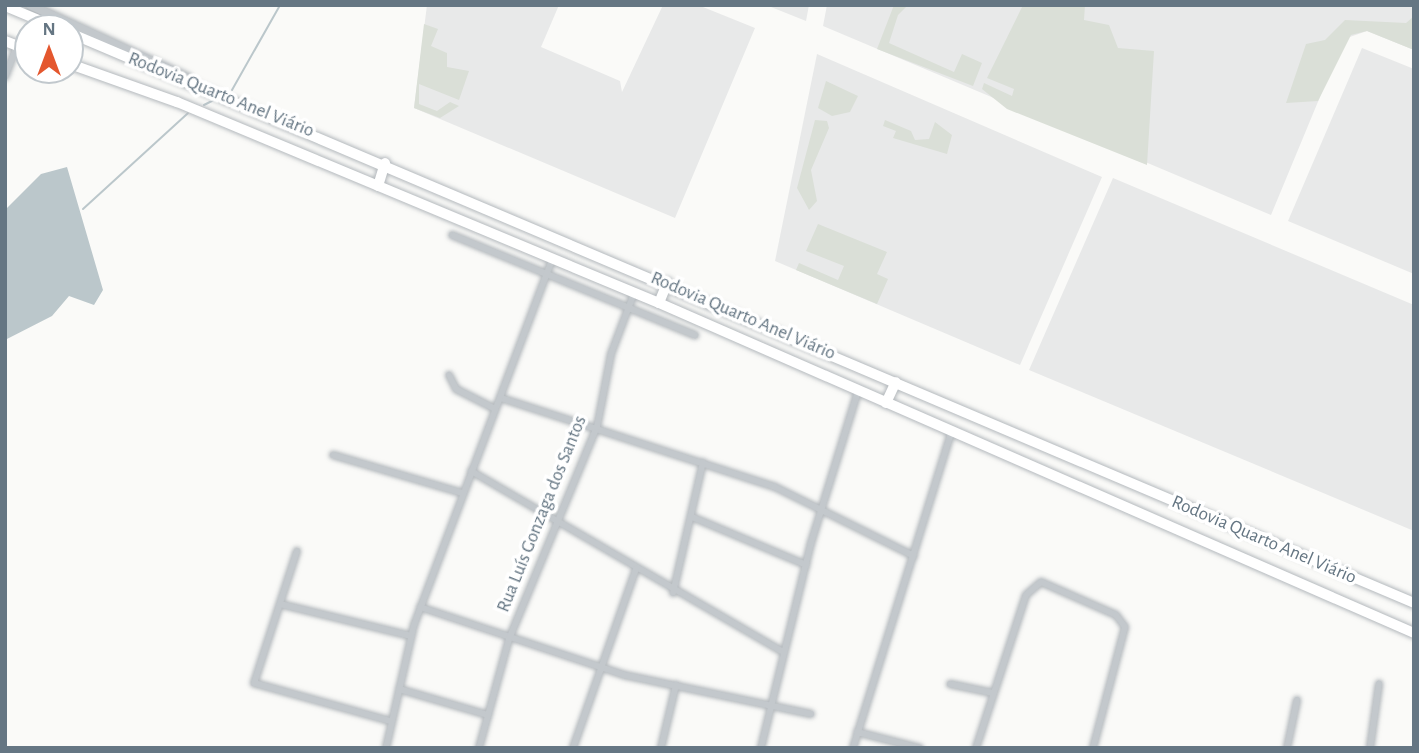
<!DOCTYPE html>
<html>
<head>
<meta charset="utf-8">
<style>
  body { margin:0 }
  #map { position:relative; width:1419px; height:753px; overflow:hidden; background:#fafaf8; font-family:"Alegreya Sans",sans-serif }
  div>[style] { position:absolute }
  .built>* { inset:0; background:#e8e9e9 }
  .green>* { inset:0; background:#dadfd7 }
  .water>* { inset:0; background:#bbc7cb }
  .stream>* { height:2px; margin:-1px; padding:0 1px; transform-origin:1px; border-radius:1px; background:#bbc7cb }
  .roads { filter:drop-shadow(0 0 2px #b4b9bd) drop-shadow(0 0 2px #b4b9bd) }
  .minor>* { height:6px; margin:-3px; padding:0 3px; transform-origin:3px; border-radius:3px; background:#c3c8cc }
  .tertiary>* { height:8px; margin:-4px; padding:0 4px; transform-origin:4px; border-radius:4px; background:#c3c8cc }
  .trunk>* { height:10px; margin:-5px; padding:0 5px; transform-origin:5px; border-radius:5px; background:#fff }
  span { translate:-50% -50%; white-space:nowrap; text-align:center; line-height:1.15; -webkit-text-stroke:7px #fff; paint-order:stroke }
  .street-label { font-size:19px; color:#657683 }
  .frame { position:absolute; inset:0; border:7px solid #657683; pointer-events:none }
  .north { position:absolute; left:14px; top:14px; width:70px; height:70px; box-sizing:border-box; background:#fff; border:2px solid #c1c8cd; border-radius:50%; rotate:0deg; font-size:19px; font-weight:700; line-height:28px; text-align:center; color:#657683 }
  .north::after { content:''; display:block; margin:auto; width:24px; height:32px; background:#e4572e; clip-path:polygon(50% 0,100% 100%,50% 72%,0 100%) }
</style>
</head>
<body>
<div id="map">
  <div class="built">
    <i style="clip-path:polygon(427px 5px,559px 5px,541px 47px,620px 81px,622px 92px,663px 5px,698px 5px,755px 28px,675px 218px,414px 108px)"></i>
    <i style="clip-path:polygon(766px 5px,809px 5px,806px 21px)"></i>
    <i style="clip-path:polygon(827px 5px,1414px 5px,1414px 50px,1367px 31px,1344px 39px,1271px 215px,823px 26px)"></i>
    <i style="clip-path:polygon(1362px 48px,1414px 69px,1414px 274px,1288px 221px)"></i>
    <i style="clip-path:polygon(817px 54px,1102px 177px,1020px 365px,775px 261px)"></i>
    <i style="clip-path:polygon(1113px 178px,1414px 305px,1414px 531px,1029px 370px)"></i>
  </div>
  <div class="green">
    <i style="clip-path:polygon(894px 5px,908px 5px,898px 15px,889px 43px,954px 72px,962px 54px,982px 63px,973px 86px,877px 49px)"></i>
    <i style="clip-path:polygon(1023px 5px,1085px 5px,1084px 20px,1109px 25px,1118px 48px,1154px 51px,1147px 165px,1007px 109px,982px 89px,984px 83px,1012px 96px,1014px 89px,987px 78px)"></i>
    <i style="clip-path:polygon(1414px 16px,1414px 50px,1367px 31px,1351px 35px,1318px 101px,1286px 103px,1306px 44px,1325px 40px,1345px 20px,1406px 23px)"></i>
    <i style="clip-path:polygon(424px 24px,438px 29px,431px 46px,447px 53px,447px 67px,469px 71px,459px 100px,419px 84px,419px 104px,437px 111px,450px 102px,459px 106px,440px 118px,414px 108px)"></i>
    <i style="clip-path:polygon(826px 81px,858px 96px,850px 112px,832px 116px,818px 108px)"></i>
    <i style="clip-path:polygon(815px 120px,827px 121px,829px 128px,811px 170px,817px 201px,809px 210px,797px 188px)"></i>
    <i style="clip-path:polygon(885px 120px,911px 131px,915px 140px,929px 139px,935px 122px,952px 135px,947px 154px,893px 138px,896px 131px,883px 126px)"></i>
    <i style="clip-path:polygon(818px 224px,887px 252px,877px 274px,888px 279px,877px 304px,796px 270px,799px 263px,838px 280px,844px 266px,806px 251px)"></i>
  </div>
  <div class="water">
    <i style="clip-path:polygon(67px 167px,103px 290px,94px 305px,69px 296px,52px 316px,5px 340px,5px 210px,41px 174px)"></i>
  </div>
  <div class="stream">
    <i style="left:232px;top:90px;width:98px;rotate:-60.5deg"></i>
    <i style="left:204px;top:105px;width:11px;rotate:-27deg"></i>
    <i style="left:83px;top:209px;width:142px;rotate:-42.4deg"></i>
  </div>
  <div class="roads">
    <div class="minor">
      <i style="left:5px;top:77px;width:33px;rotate:-69deg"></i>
      <i style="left:452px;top:235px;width:263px;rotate:22.4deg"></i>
      <i style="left:449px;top:375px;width:16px;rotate:63deg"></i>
      <i style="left:456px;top:389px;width:44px;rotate:27.1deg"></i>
      <i style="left:501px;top:398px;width:288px;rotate:18deg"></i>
      <i style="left:775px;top:487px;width:155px;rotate:26.4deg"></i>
      <i style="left:333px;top:455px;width:134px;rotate:16.4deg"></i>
      <i style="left:471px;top:471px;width:361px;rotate:30.1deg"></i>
      <i style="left:692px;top:517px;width:124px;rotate:22.8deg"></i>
      <i style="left:297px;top:551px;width:139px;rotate:108deg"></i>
      <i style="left:254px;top:683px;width:141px;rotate:15.6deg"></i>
      <i style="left:673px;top:593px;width:134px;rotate:-77.1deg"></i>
      <i style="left:280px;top:604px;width:135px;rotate:13.7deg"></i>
      <i style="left:420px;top:607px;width:215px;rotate:18.4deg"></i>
      <i style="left:624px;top:675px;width:191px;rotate:11.8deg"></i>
      <i style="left:950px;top:684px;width:44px;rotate:11.8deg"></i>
      <i style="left:399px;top:689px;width:93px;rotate:16.3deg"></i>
      <i style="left:857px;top:732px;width:65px;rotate:14.3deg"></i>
      <i style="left:386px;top:748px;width:126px;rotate:-77.2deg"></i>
      <i style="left:414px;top:625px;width:390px;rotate:-69.3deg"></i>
      <i style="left:479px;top:748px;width:113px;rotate:-74.6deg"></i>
      <i style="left:509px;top:639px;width:230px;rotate:-67.5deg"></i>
      <i style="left:597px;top:427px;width:74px;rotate:-79.1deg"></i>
      <i style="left:611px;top:354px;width:65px;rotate:-69.3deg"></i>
      <i style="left:573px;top:748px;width:190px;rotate:-70.6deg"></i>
      <i style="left:661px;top:748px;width:65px;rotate:-76.6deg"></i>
      <i style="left:761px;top:748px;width:211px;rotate:-76.3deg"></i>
      <i style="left:811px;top:543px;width:159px;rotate:-72.8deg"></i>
      <i style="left:853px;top:748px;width:333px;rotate:-72.7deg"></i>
      <i style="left:976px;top:748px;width:161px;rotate:-71.9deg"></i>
      <i style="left:1026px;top:595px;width:20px;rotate:-41deg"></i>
      <i style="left:1041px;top:582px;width:82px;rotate:23.7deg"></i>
      <i style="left:1116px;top:615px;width:15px;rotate:53deg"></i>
      <i style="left:1125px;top:627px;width:125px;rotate:104.8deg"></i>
      <i style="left:1287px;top:748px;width:49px;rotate:-78.2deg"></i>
      <i style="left:1370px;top:748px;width:65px;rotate:-82deg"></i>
    </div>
    <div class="tertiary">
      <i style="left:30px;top:5px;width:174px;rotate:24.8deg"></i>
    </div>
    <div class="trunk">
      <i style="left:5px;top:6px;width:57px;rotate:22.5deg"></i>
      <i style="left:70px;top:33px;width:1460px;rotate:22.98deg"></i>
      <i style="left:5px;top:41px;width:25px;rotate:21deg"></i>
      <i style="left:70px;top:64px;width:114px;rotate:19.6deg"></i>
      <i style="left:177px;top:102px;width:522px;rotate:22.64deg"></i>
      <i style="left:659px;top:303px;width:824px;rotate:23.61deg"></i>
      <i style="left:378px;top:186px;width:24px;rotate:-73deg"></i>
      <i style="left:659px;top:303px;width:22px;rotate:-68deg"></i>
      <i style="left:886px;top:403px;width:23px;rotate:-65deg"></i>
    </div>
  </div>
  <div class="street-label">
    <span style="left:221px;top:95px;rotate:22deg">Rodovia Quarto Anel Viário</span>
    <span style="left:743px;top:316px;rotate:23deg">Rodovia Quarto Anel Viário</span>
    <span style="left:542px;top:514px;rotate:-68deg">Rua Luís Gonzaga dos Santos</span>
    <span style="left:1264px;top:540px;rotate:23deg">Rodovia Quarto Anel Viário</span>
  </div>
  <div class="frame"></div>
  <div class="north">N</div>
</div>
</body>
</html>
